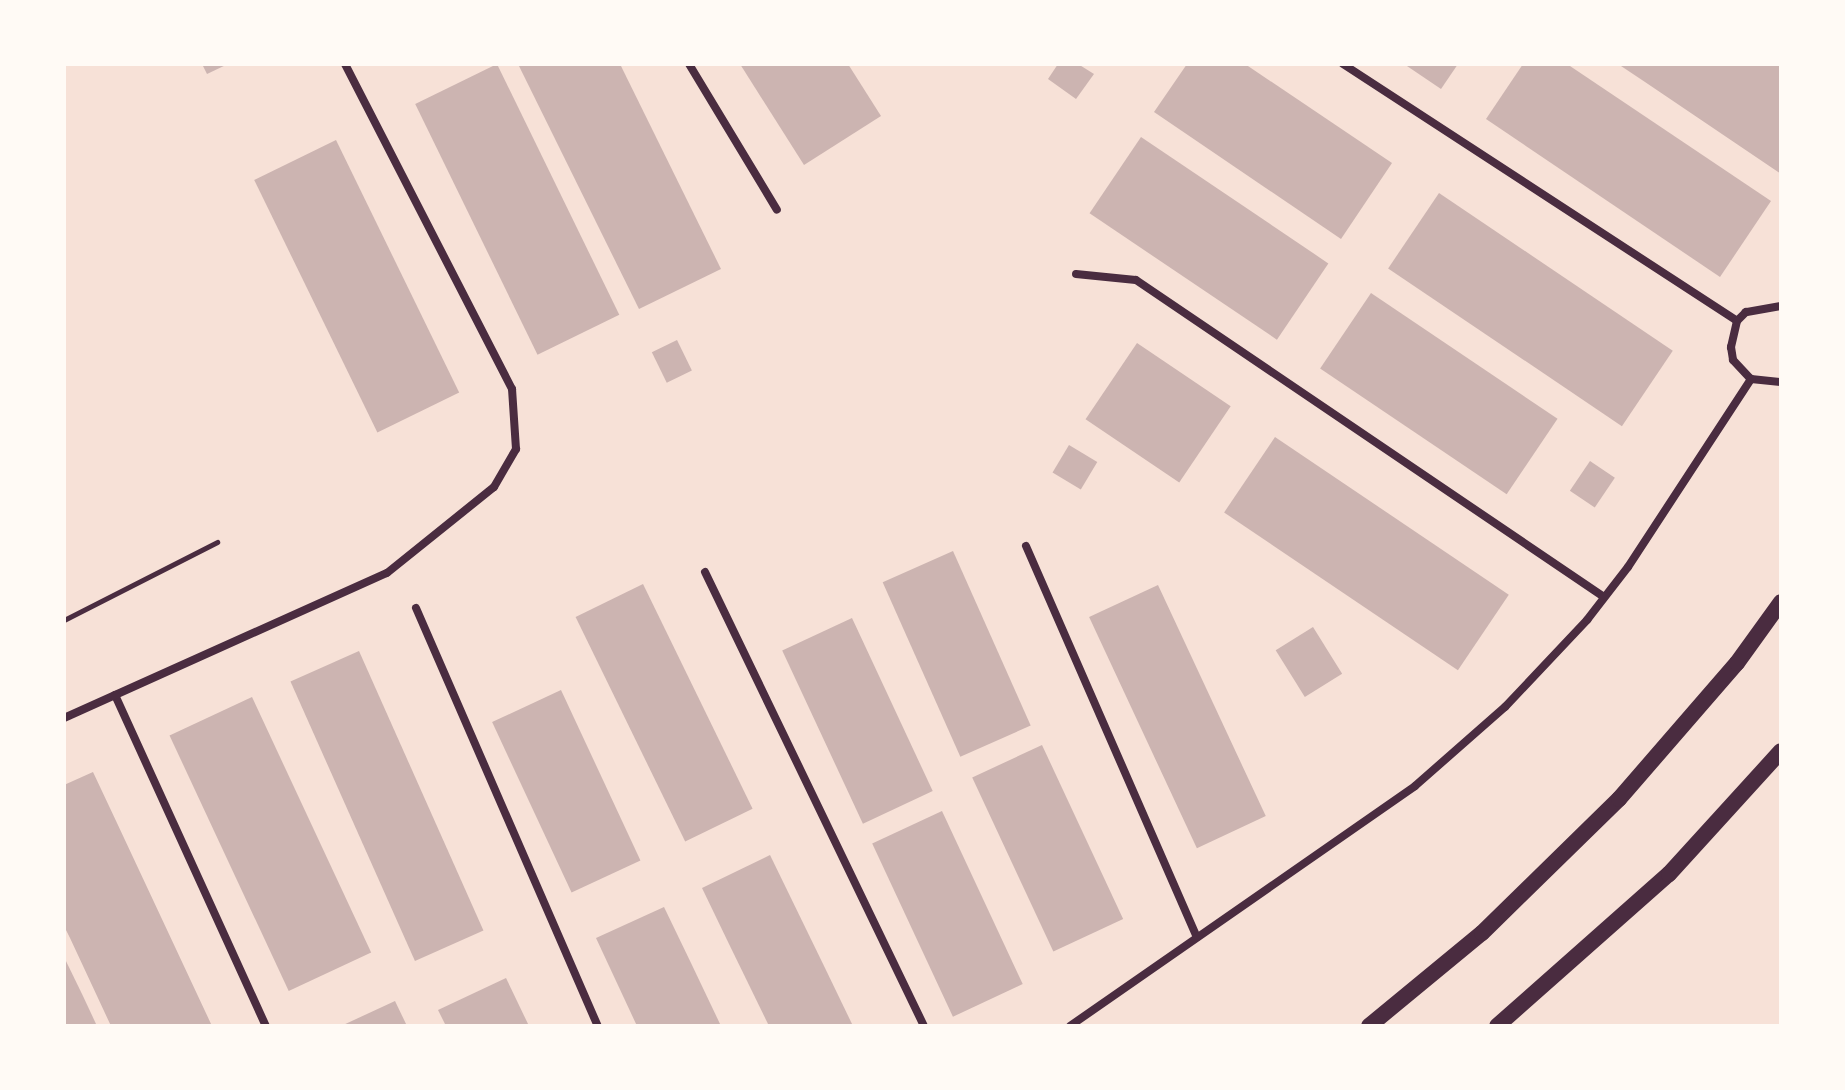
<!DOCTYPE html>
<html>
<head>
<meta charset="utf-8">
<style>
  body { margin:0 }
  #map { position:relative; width:1845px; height:1090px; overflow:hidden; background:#f7e1d7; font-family:"Roboto Serif",serif }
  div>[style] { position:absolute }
  .building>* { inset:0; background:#ccb4b1; transform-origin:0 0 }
  .path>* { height:5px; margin:-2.5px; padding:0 2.5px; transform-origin:2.5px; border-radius:2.5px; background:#4a2c40 }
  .minor>* { height:8px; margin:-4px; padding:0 4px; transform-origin:4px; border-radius:4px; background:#4a2c40 }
  .secondary>* { height:16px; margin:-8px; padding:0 8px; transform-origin:8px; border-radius:8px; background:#4a2c40 }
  span { translate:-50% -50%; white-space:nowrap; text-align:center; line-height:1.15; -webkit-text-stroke:6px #fffaf5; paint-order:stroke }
  .frame { position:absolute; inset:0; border:66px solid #fffaf5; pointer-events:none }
</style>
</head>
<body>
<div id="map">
  <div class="building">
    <i style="clip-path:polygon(202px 64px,228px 64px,207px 74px)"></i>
    <i style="left:497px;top:64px;width:279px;height:91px;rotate:64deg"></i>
    <i style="clip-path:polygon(518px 64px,620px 64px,721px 269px,639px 309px)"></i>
    <i style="clip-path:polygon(740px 64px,848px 64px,881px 116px,804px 165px)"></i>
    <i style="clip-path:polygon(1058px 64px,1078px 64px,1094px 74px,1076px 99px,1048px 79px)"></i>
    <i style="clip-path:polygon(1187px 64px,1245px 64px,1392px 163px,1341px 239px,1154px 112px)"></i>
    <i style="clip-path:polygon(1404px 64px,1458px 64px,1441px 89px)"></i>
    <i style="clip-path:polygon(1523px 64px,1567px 64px,1771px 201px,1720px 277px,1486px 119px)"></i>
    <i style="clip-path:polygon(1618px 64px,1781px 64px,1781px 174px,1645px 82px)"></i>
    <i style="left:1141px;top:137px;width:226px;height:92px;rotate:34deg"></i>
    <i style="left:336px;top:140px;width:281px;height:91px;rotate:64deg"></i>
    <i style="left:1439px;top:193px;width:282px;height:91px;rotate:34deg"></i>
    <i style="left:1371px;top:293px;width:225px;height:91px;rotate:34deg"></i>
    <i style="left:677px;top:340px;width:34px;height:28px;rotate:64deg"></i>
    <i style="left:1137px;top:343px;width:113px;height:92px;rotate:34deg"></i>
    <i style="left:1275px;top:437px;width:282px;height:91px;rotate:34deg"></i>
    <i style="left:1069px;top:445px;width:33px;height:32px;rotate:31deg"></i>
    <i style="left:1590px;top:461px;width:30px;height:36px;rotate:34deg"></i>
    <i style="left:953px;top:551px;width:191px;height:77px;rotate:66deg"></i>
    <i style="left:643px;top:584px;width:250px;height:75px;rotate:64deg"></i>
    <i style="left:1158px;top:585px;width:255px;height:76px;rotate:65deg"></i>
    <i style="left:852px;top:618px;width:191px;height:77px;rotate:65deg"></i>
    <i style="left:1313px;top:627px;width:55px;height:44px;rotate:58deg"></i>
    <i style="left:359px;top:651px;width:306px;height:75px;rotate:66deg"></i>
    <i style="left:561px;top:690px;width:188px;height:76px;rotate:65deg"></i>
    <i style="left:252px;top:697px;width:282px;height:91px;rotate:65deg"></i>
    <i style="left:1042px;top:745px;width:192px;height:77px;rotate:65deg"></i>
    <i style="clip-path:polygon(93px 772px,117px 823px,212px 1026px,111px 1026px,70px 938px,64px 926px,64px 785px)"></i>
    <i style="left:942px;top:811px;width:191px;height:77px;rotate:65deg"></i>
    <i style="clip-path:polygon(770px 855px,825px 968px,853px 1026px,769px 1026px,729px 944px,702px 888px)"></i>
    <i style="clip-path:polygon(664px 907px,691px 963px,721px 1026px,637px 1026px,596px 938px)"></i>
    <i style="clip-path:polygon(64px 957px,82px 994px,97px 1026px,64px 1026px)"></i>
    <i style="clip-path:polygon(506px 978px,529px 1026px,446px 1026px,438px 1010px)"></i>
    <i style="clip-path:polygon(395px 1001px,407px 1026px,341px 1026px)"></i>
  </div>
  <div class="path">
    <i style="left:64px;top:620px;width:172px;rotate:-27deg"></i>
  </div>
  <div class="minor">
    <i style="left:689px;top:64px;width:170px;rotate:58.9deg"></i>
    <i style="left:1343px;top:64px;width:470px;rotate:33.1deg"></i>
    <i style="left:1076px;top:274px;width:60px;rotate:5.7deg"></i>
    <i style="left:1136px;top:280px;width:565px;rotate:34.11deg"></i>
    <i style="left:1781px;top:306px;width:36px;rotate:170deg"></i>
    <i style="left:1746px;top:312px;width:13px;rotate:135deg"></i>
    <i style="left:1737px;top:321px;width:27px;rotate:103deg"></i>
    <i style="left:1731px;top:347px;width:13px;rotate:81deg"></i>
    <i style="left:1733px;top:360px;width:26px;rotate:47deg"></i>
    <i style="left:1751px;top:379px;width:30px;rotate:6deg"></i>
    <i style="left:1026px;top:546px;width:427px;rotate:66.4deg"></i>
    <i style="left:705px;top:572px;width:504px;rotate:64.25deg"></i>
    <i style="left:416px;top:608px;width:456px;rotate:66.5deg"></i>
    <i style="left:115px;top:695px;width:364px;rotate:65.5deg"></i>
    <i style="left:64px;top:718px;width:354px;rotate:-24.2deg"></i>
    <i style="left:387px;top:573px;width:137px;rotate:-38.8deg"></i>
    <i style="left:494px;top:487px;width:44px;rotate:-59.9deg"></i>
    <i style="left:516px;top:449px;width:60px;rotate:-93.8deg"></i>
    <i style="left:512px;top:389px;width:365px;rotate:-117.2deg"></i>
    <i style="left:1070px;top:1026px;width:420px;rotate:-34.8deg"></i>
    <i style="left:1415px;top:786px;width:120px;rotate:-41.3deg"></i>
    <i style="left:1505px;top:707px;width:120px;rotate:-46.7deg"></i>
    <i style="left:1587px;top:620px;width:67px;rotate:-52.3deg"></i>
    <i style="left:1628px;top:567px;width:225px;rotate:-56.8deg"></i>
  </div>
  <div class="secondary">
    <i style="left:1369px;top:1026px;width:146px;rotate:-39.5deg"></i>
    <i style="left:1482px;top:933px;width:192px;rotate:-44.4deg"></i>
    <i style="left:1619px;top:799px;width:180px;rotate:-49.1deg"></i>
    <i style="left:1737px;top:663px;width:75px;rotate:-54.2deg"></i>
    <i style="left:1497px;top:1026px;width:230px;rotate:-41.5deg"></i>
    <i style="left:1669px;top:874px;width:166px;rotate:-47.7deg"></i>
  </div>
  <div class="frame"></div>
</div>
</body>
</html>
